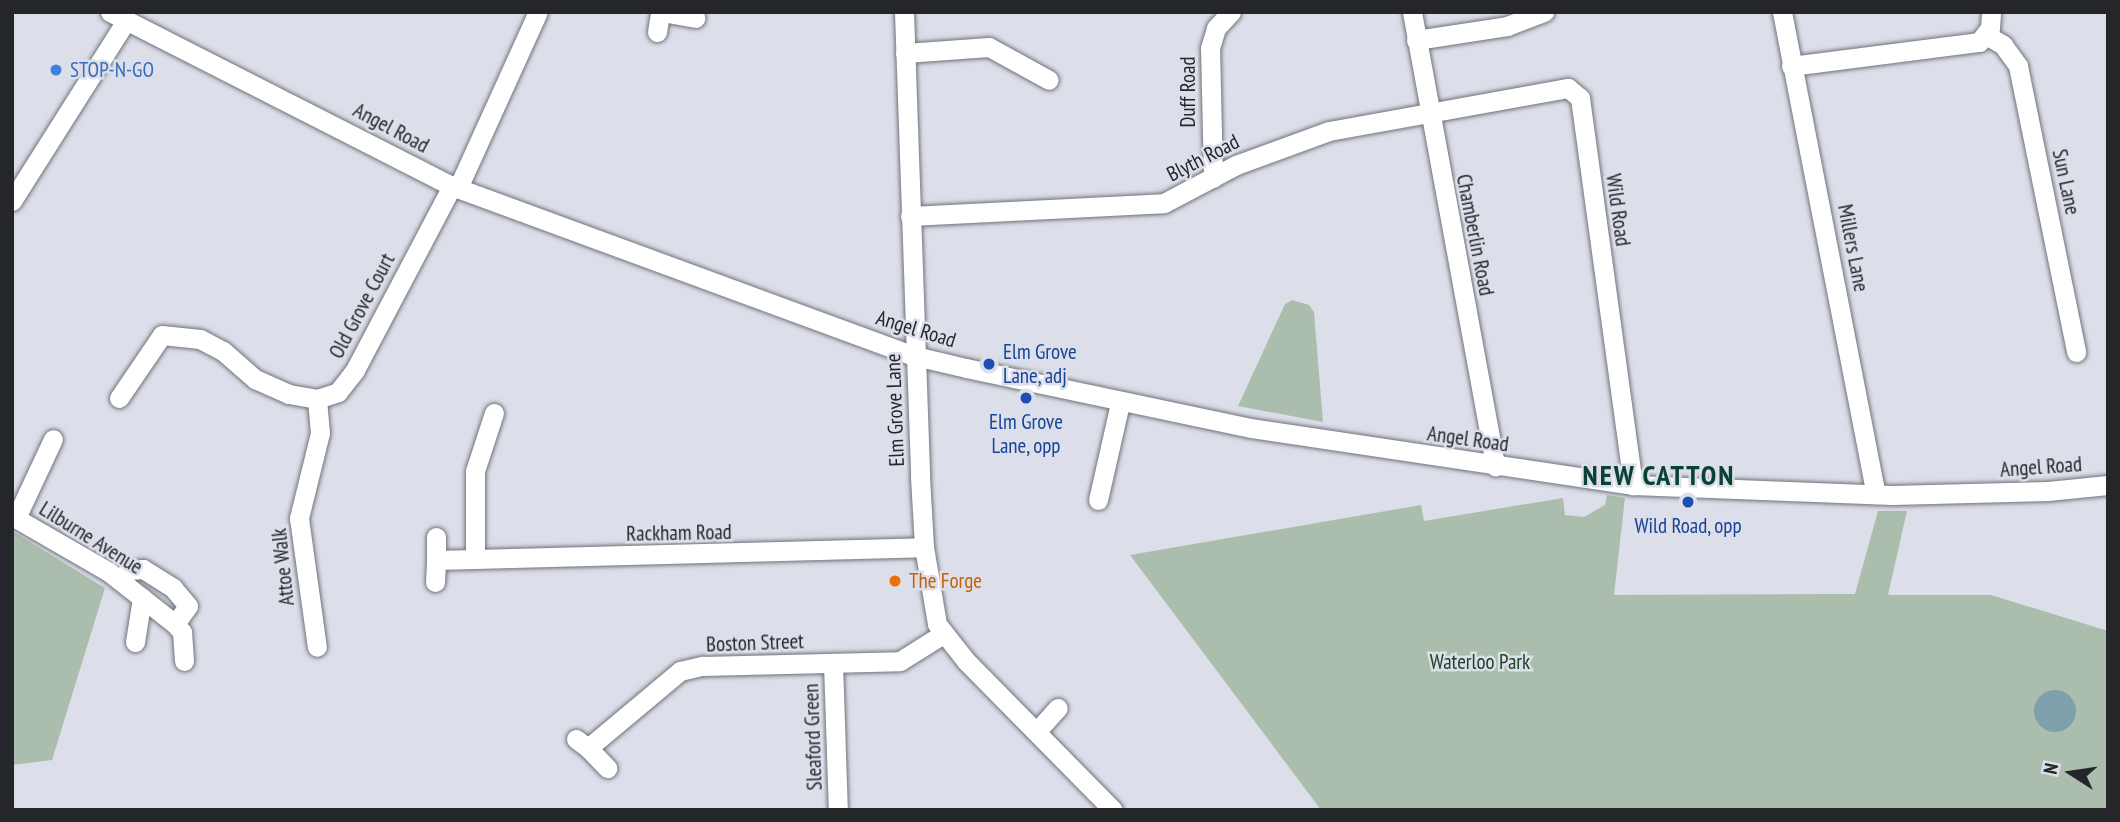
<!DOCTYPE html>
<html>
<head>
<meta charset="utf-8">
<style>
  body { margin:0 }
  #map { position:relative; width:2120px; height:822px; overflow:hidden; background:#dcdfe9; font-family:"PT Sans Narrow",sans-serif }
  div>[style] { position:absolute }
  .green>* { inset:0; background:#abbdad }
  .water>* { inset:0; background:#7e9fac }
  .round { border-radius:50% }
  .roads { filter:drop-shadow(0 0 2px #70737c) drop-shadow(0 0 2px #70737c) }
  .minor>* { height:19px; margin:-9.5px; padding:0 9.5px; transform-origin:9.5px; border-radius:9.5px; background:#fff }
  .dots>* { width:19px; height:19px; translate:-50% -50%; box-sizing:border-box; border:4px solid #dcdfe9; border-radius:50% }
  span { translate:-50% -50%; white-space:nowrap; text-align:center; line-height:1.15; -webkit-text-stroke:5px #dcdfe9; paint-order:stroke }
  .shop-label { font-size:21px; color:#366cbe }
  .left { translate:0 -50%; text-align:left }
  .street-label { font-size:21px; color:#25262a }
  .transit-label { font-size:21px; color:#164399 }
  .food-label { font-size:21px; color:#c56008 }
  .park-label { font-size:21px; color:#1c4524 }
  .district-label { font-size:28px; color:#094133; font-weight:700; letter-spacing:2px }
  .frame { position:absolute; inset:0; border:14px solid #25262a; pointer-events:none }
  .north { position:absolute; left:2036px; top:738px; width:70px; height:70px; -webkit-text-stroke:5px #dcdfe9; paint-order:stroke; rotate:282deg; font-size:19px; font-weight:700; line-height:28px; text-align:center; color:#25262a }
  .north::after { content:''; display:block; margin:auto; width:24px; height:32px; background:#25262a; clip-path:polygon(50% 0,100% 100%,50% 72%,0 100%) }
</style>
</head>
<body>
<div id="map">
  <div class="green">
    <i style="clip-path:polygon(1292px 300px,1309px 305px,1314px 312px,1323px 422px,1238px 406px,1285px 304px)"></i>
    <i style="clip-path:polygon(1607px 495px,1625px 498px,1614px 595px,1855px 594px,1878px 511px,1907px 511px,1888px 595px,1991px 595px,2108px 631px,2108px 810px,1321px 810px,1130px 555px,1421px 505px,1424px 521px,1563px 498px,1565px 515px,1584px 517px,1605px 505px)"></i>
    <i style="clip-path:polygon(12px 531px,105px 588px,52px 760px,12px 765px)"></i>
  </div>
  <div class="water">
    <i class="round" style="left:2034px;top:690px;width:42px;height:42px"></i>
  </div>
  <div class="roads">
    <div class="minor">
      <i style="left:110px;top:12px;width:384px;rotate:27deg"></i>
      <i style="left:452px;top:186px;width:493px;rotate:20.2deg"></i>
      <i style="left:915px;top:356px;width:52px;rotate:13.2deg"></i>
      <i style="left:966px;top:368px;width:291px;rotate:11.9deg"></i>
      <i style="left:1251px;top:428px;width:386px;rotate:8.5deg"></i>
      <i style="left:1633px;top:485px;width:259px;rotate:2.2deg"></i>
      <i style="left:1892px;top:495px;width:156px;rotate:-1.5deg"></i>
      <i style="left:2048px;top:491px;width:60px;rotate:-5.7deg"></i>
      <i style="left:662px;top:12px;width:34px;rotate:10deg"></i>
      <i style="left:904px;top:12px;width:465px;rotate:88deg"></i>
      <i style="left:920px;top:477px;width:70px;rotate:86.7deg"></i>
      <i style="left:924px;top:547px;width:78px;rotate:80.4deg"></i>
      <i style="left:937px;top:624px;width:47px;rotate:51.9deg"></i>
      <i style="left:966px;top:661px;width:209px;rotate:45.4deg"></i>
      <i style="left:1412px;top:12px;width:462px;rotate:79.6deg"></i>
      <i style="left:1782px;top:12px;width:491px;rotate:79deg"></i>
      <i style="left:657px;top:32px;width:20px;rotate:-81deg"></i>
      <i style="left:1986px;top:35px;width:20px;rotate:30deg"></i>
      <i style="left:2003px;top:45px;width:26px;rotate:54deg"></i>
      <i style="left:2018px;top:66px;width:292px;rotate:78.5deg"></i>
      <i style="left:1416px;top:40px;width:92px;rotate:-8.7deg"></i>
      <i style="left:1507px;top:26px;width:40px;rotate:-21deg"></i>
      <i style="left:905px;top:53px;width:84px;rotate:-4.1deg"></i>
      <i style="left:989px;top:47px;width:68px;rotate:28.8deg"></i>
      <i style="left:1791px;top:66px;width:190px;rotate:-7.3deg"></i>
      <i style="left:1979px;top:42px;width:18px;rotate:-52deg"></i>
      <i style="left:1990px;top:28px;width:16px;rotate:-86deg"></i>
      <i style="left:1213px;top:178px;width:130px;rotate:-91.3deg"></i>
      <i style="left:1210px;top:48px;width:21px;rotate:-73deg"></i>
      <i style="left:1216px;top:28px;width:22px;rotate:-47deg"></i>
      <i style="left:458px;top:188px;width:193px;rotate:-65.6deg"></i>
      <i style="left:12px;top:201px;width:213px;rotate:-57.7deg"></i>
      <i style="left:910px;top:216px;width:254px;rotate:-2.9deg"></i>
      <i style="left:1164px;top:203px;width:81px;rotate:-27.8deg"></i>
      <i style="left:1236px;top:165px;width:99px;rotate:-20.1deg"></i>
      <i style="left:1329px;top:131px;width:243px;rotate:-10.2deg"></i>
      <i style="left:1568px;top:88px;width:16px;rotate:40deg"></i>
      <i style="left:1580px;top:98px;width:391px;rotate:82.2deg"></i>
      <i style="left:119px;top:398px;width:76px;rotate:-55.7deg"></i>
      <i style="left:162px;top:335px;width:38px;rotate:6deg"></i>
      <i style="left:200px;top:339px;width:26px;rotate:28deg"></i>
      <i style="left:223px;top:351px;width:43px;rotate:41.2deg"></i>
      <i style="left:255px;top:379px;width:37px;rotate:24deg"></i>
      <i style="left:289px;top:394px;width:28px;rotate:10deg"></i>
      <i style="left:317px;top:399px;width:22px;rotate:-18deg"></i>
      <i style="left:338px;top:392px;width:28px;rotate:-52deg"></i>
      <i style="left:355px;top:370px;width:208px;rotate:-62.2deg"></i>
      <i style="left:317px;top:399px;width:34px;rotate:85deg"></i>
      <i style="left:320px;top:433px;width:88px;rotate:103.9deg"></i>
      <i style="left:299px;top:518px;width:130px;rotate:82.1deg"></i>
      <i style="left:1098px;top:500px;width:99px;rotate:-77.2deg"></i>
      <i style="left:12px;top:516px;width:112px;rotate:30deg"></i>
      <i style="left:109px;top:572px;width:84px;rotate:38.2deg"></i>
      <i style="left:175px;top:624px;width:11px;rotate:49deg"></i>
      <i style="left:182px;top:632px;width:29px;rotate:86deg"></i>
      <i style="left:16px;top:518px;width:87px;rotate:-64.9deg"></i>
      <i style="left:475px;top:559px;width:88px;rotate:-90deg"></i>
      <i style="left:475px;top:471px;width:61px;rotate:-71.9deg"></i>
      <i style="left:436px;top:560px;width:23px;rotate:-90deg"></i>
      <i style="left:119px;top:580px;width:14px;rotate:-45deg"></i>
      <i style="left:129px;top:570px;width:14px;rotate:-4deg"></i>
      <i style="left:143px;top:569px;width:36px;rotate:32deg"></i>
      <i style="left:173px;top:588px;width:23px;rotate:50deg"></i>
      <i style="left:188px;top:606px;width:22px;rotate:126deg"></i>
      <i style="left:435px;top:582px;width:22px;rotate:-87deg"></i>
      <i style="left:436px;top:560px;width:488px;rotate:-1.5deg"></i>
      <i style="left:135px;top:642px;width:45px;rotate:-81deg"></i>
      <i style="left:833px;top:663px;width:147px;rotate:88.1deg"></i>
      <i style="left:1037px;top:731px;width:31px;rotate:-48deg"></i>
      <i style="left:576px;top:739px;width:15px;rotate:37deg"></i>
      <i style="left:588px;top:748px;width:120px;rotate:-39.9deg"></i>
      <i style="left:680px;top:671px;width:23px;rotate:-13deg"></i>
      <i style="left:702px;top:666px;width:198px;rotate:-1.4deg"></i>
      <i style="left:900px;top:661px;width:51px;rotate:-32.1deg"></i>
      <i style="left:588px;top:748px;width:28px;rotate:46deg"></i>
    </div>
  </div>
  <div class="dots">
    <i style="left:56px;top:70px;background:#3f7fe0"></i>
    <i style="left:989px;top:364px;background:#1a4fb4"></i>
    <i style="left:1026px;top:398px;background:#1a4fb4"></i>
    <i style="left:1688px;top:502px;background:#1a4fb4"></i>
    <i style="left:895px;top:581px;background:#e8710a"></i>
  </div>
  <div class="shop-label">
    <span class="left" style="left:70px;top:70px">STOP-N-GO</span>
  </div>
  <div class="street-label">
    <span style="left:1188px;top:92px;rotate:-90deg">Duff Road</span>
    <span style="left:391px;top:128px;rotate:28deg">Angel Road</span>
    <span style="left:1203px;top:158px;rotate:-27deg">Blyth Road</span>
    <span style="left:2066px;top:182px;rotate:78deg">Sun Lane</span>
    <span style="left:1618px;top:210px;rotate:82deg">Wild Road</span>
    <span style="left:1475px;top:235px;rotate:79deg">Chamberlin Road</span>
    <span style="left:1853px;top:248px;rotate:79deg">Millers Lane</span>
    <span style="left:362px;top:306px;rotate:-62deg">Old Grove Court</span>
    <span style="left:916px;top:329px;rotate:17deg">Angel Road</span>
    <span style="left:895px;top:410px;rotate:-92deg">Elm Grove Lane</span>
    <span style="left:1468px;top:439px;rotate:8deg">Angel Road</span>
    <span style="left:2041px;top:467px;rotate:-4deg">Angel Road</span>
    <span style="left:679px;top:533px;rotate:-1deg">Rackham Road</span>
    <span style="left:91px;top:538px;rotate:32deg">Lilburne Avenue</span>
    <span style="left:283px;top:567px;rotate:-96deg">Attoe Walk</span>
    <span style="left:755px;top:643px;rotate:-2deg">Boston Street</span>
    <span style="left:813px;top:737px;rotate:-92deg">Sleaford Green</span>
  </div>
  <div class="transit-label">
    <span class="left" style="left:1003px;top:364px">Elm Grove<br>Lane, adj</span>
    <span style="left:1026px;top:434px">Elm Grove<br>Lane, opp</span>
    <span style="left:1688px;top:526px">Wild Road, opp</span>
  </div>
  <div class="food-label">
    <span class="left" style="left:909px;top:581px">The Forge</span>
  </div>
  <div class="park-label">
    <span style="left:1480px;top:662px">Waterloo Park</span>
  </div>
  <div class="district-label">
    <span style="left:1659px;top:475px">NEW CATTON</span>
  </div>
  <div class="frame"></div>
  <div class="north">N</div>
</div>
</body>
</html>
